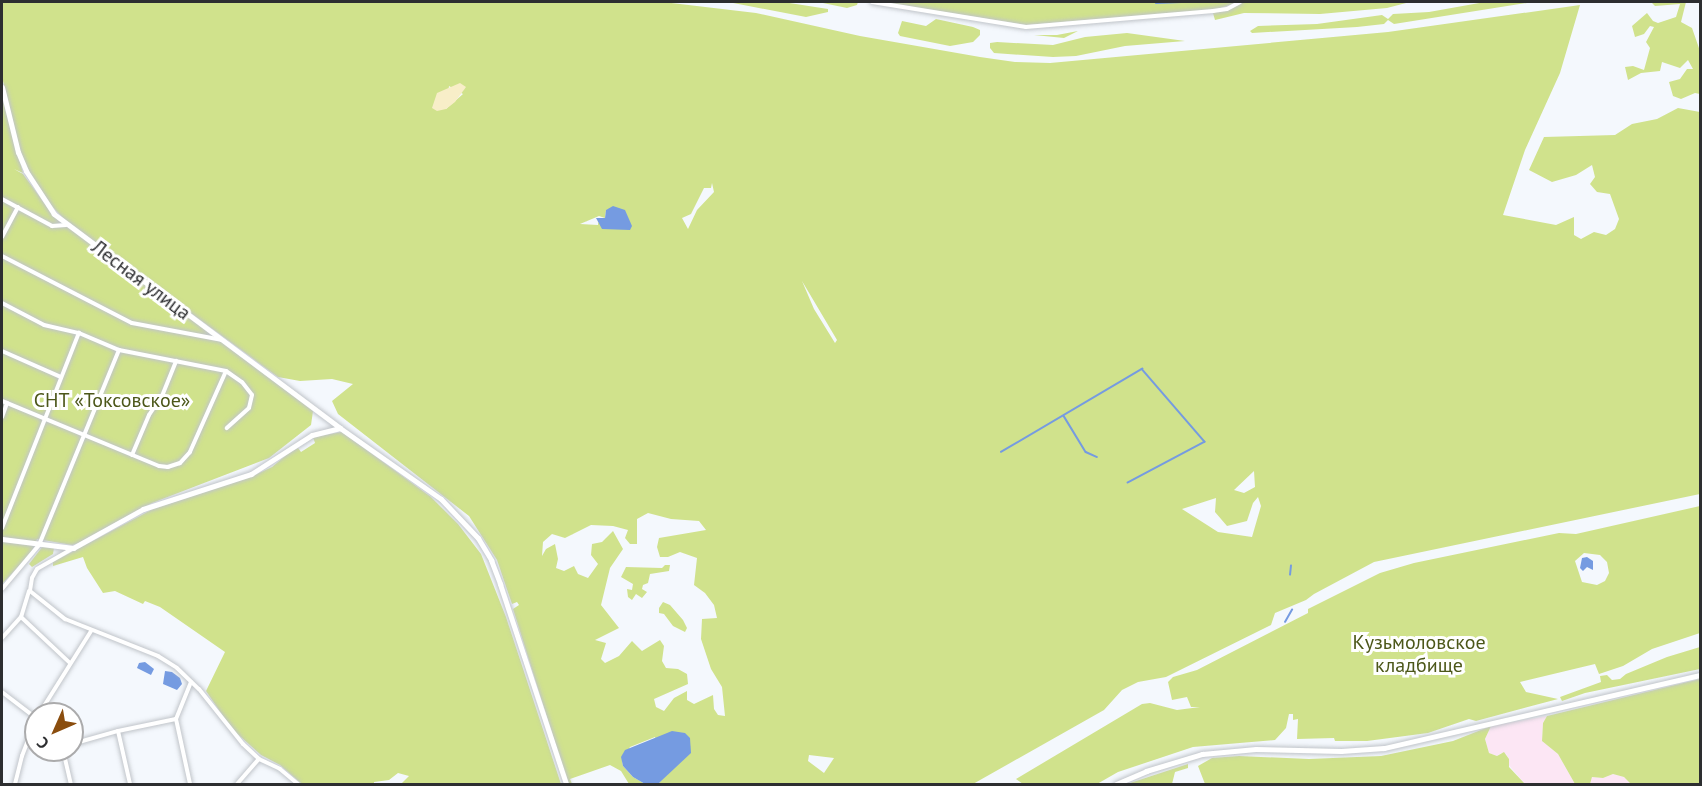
<!DOCTYPE html>
<html>
<head>
<meta charset="utf-8">
<style>
  body { margin:0 }
  #map { position:relative; width:1702px; height:786px; overflow:hidden; background:#f4f8fd; font-family:"PT Sans",sans-serif }
  div>[style] { position:absolute }
  .industrial>* { inset:0; background:#fce6f4 }
  .green>* { inset:0; background:#d0e28c }
  .sand>* { inset:0; background:#f8eec8 }
  .water>* { inset:0; background:#759be1 }
  .stream>* { height:1.5px; margin:-0.75px; padding:0 0.75px; transform-origin:0.75px; border-radius:0.75px; background:#759be1 }
  .roads { filter:drop-shadow(0 0 2px #c0c4c9) drop-shadow(0 0 2px #c0c4c9) }
  .street>* { height:4px; margin:-2px; padding:0 2px; transform-origin:2px; border-radius:2px; background:#fff }
  .secondary>* { height:5px; margin:-2.5px; padding:0 2.5px; transform-origin:2.5px; border-radius:2.5px; background:#fff }
  span { translate:-50% -50%; white-space:nowrap; text-align:center; line-height:1.15; -webkit-text-stroke:6px #fff; paint-order:stroke }
  .street-label { font-size:20px; color:#2d2e30 }
  .park-label { font-size:20px; color:#4c5719 }
  .frame { position:absolute; inset:0; border:3px solid #2d2e30; pointer-events:none }
  .north { position:absolute; left:24px; top:702px; width:60px; height:60px; box-sizing:border-box; background:#fff; border:2px solid #ababac; border-radius:50%; rotate:225deg; font-size:16px; font-weight:700; line-height:24px; text-align:center; color:#2d2e30 }
  .north::after { content:''; display:block; margin:auto; width:21px; height:27px; background:#8a4d0e; clip-path:polygon(50% 0,100% 100%,50% 72%,0 100%) }
</style>
</head>
<body>
<div id="map">
  <div class="industrial">
    <i style="clip-path:polygon(1547px 716px,1543px 723px,1542px 741px,1558px 754px,1575px 784px,1525px 784px,1507px 763px,1509px 759px,1506px 754px,1501px 753px,1497px 756px,1489px 753px,1485px 739px,1491px 726px)"></i>
    <i style="clip-path:polygon(1613px 774px,1624px 777px,1631px 784px,1590px 784px,1592px 777px,1603px 778px)"></i>
  </div>
  <div class="green">
    <i style="clip-path:polygon(evenodd,2px 2px,663px 2px,756px 13px,860px 36px,980px 57px,1015px 62px,1050px 63px,1388px 32px,1580px 5px,1560px 73px,1525px 150px,1503px 215px,1556px 225px,1574px 217px,1574px 235px,1581px 239px,1594px 232px,1606px 235px,1615px 229px,1619px 219px,1610px 194px,1597px 192px,1590px 184px,1595px 177px,1592px 165px,1576px 175px,1552px 182px,1529px 170px,1544px 137px,1615px 135px,1632px 124px,1657px 119px,1678px 108px,1700px 112px,1700px 494px,1374px 562px,1314px 594px,1306px 600px,1275px 613px,1271px 625px,1166px 677px,1138px 682px,1122px 690px,1104px 710px,973px 784px,629px 784px,621px 771px,610px 765px,570px 779px,572px 784px,568px 784px,513px 609px,519px 605px,517px 602px,512px 604px,497px 560px,469px 516px,338px 414px,332px 401px,353px 384px,332px 379px,300px 381px,278px 377px,68px 223px,46px 200px,28px 170px,20px 151px,2px 77px,2px 2px,449px 86px,463px 94px,446px 109px,449px 86px,2px 2px,712px 183px,714px 192px,697px 210px,688px 229px,682px 218px,691px 214px,704px 188px,711px 188px,712px 183px,2px 2px,616px 208px,630px 222px,605px 228px,598px 222px,598px 225px,580px 224px,599px 216px,605px 218px,606px 210px,616px 208px,2px 2px,802px 281px,837px 340px,835px 343px,814px 309px,802px 281px,2px 2px,1254px 471px,1255px 487px,1244px 493px,1234px 490px,1254px 471px,2px 2px,1258px 497px,1261px 506px,1252px 537px,1218px 532px,1182px 509px,1216px 498px,1215px 512px,1227px 526px,1247px 521px,1253px 503px,1258px 497px,2px 2px,648px 513px,671px 519px,699px 521px,706px 530px,659px 538px,657px 547px,660px 557px,668px 557px,680px 552px,697px 558px,694px 585px,705px 593px,714px 605px,717px 618px,702px 619px,701px 639px,711px 669px,722px 687px,725px 716px,718px 715px,714px 709px,713px 695px,694px 704px,687px 700px,687px 691px,674px 698px,664px 711px,656px 707px,654px 699px,688px 684px,687px 674px,678px 669px,666px 668px,662px 661px,664px 646px,660px 640px,642px 651px,632px 641px,619px 656px,605px 663px,601px 659px,606px 643px,595px 640px,619px 628px,601px 605px,610px 568px,623px 549px,613px 531px,602px 542px,592px 544px,591px 555px,598px 564px,588px 578px,578px 574px,574px 566px,564px 571px,556px 568px,558px 559px,555px 544px,546px 549px,542px 556px,543px 542px,552px 534px,565px 538px,591px 525px,613px 526px,628px 530px,625px 538px,630px 544px,637px 544px,637px 519px,648px 513px,2px 2px,655px 737px,667px 774px,659px 783px,645px 784px,633px 777px,623px 766px,622px 761px,630px 747px,655px 737px,2px 2px,809px 755px,834px 758px,824px 773px,808px 761px,809px 755px)"></i>
    <i style="clip-path:polygon(728px 2px,783px 2px,828px 9px,828px 12px,806px 17px)"></i>
    <i style="clip-path:polygon(818px 2px,858px 2px,857px 5px,847px 8px)"></i>
    <i style="clip-path:polygon(881px 2px,1239px 2px,1214px 10px,1026px 25px)"></i>
    <i style="clip-path:polygon(1242px 2px,1410px 2px,1387px 8px,1320px 14px,1244px 13px,1215px 20px,1213px 13px)"></i>
    <i style="clip-path:polygon(1485px 2px,1533px 2px,1394px 24px,1388px 20px,1384px 24px,1357px 27px,1252px 33px,1250px 31px,1258px 26px,1317px 24px,1382px 15px,1388px 19px,1393px 14px,1429px 12px)"></i>
    <i style="clip-path:polygon(1651px 2px,1686px 2px,1681px 22px,1692px 28px,1700px 51px,1700px 94px,1695px 93px,1681px 99px,1673px 96px,1669px 82px,1680px 79px,1687px 69px,1693px 69px,1688px 60px,1680px 68px,1662px 62px,1660px 71px,1641px 73px,1628px 80px,1625px 67px,1633px 66px,1644px 70px,1650px 48px,1646px 42px,1654px 27px,1650px 26px,1644px 34px,1635px 37px,1632px 26px,1647px 13px,1653px 21px,1658px 23px,1676px 17px,1680px 4px,1655px 6px)"></i>
    <i style="clip-path:polygon(936px 19px,973px 27px,980px 30px,980px 35px,973px 42px,950px 46px,900px 36px,898px 33px,902px 21px,926px 26px)"></i>
    <i style="clip-path:polygon(1078px 31px,1064px 38px,1034px 35px,1057px 35px)"></i>
    <i style="clip-path:polygon(1127px 33px,1185px 41px,1125px 46px,1076px 56px,1053px 57px,994px 53px,990px 48px,990px 43px,997px 42px,1053px 45px,1085px 37px)"></i>
    <i style="clip-path:polygon(2px 97px,23px 173px,14px 169px,23px 174px,50px 211px,313px 411px,311px 425px,269px 458px,152px 503px,79px 543px,72px 545px,37px 539px,32px 552px,2px 584px)"></i>
    <i style="clip-path:polygon(342px 432px,431px 497px,458px 524px,481px 554px,506px 617px,561px 784px,401px 784px,409px 776px,398px 773px,389px 780px,374px 782px,374px 784px,302px 784px,280px 765px,261px 755px,232px 729px,206px 691px,225px 652px,160px 607px,145px 601px,143px 604px,115px 591px,103px 593px,87px 568px,83px 557px,53px 566px,53px 562px,153px 509px,253px 476px,272px 467px,290px 452px,298px 448px,301px 452px,315px 443px,313px 437px)"></i>
    <i style="clip-path:polygon(evenodd,1700px 506px,1700px 633px,1652px 649px,1623px 666px,1599px 674px,1595px 664px,1520px 682px,1526px 692px,1558px 699px,1476px 721px,1469px 719px,1428px 733px,1367px 741px,1335px 741px,1334px 738px,1297px 739px,1298px 719px,1293px 720px,1293px 714px,1289px 714px,1286px 728px,1275px 740px,1193px 747px,1118px 772px,1097px 784px,1023px 784px,1016px 779px,1142px 704px,1150px 703px,1177px 710px,1200px 707px,1191px 707px,1187px 697px,1172px 700px,1168px 682px,1173px 677px,1197px 670px,1308px 613px,1308px 609px,1380px 573px,1414px 563px,1559px 533px,1576px 534px,1700px 506px,1584px 553px,1600px 555px,1607px 562px,1609px 573px,1605px 581px,1597px 585px,1582px 582px,1575px 561px,1584px 553px)"></i>
    <i style="clip-path:polygon(43px 546px,54px 548px,53px 554px,32px 567px,29px 564px)"></i>
    <i style="clip-path:polygon(665px 565px,670px 565px,669px 571px,650px 574px,648px 583px,643px 585px,642px 589px,647px 592px,642px 598px,636px 594px,632px 600px,628px 597px,627px 589px,632px 590px,633px 584px,621px 577px,626px 567px,662px 568px)"></i>
    <i style="clip-path:polygon(663px 602px,670px 605px,683px 620px,687px 628px,685px 632px,673px 626px,664px 614px,659px 613px,659px 608px)"></i>
    <i style="clip-path:polygon(1700px 647px,1700px 669px,1585px 693px,1562px 701px,1560px 697px,1601px 682px,1600px 676px,1607px 675px,1612px 680px,1620px 679px,1626px 674px,1667px 657px)"></i>
    <i style="clip-path:polygon(1700px 679px,1700px 784px,1631px 784px,1624px 777px,1613px 774px,1603px 778px,1592px 777px,1590px 784px,1575px 784px,1558px 754px,1542px 741px,1543px 723px,1547px 716px)"></i>
    <i style="clip-path:polygon(1491px 726px,1485px 739px,1489px 753px,1497px 756px,1504px 752px,1509px 759px,1509px 767px,1525px 784px,1205px 784px,1198px 766px,1212px 758px,1239px 756px,1309px 759px,1381px 756px,1453px 741px)"></i>
    <i style="clip-path:polygon(1188px 764px,1188px 768px,1175px 772px,1172px 784px,1127px 784px)"></i>
  </div>
  <div class="sand">
    <i style="clip-path:polygon(460px 83px,466px 87px,455px 102px,446px 109px,437px 111px,432px 108px,437px 93px)"></i>
  </div>
  <div class="water">
    <i style="clip-path:polygon(613px 206px,625px 210px,632px 226px,630px 230px,602px 229px,596px 218px,605px 218px,606px 210px)"></i>
    <i style="clip-path:polygon(1587px 557px,1593px 561px,1593px 570px,1587px 567px,1583px 571px,1580px 568px,1582px 558px)"></i>
    <i style="clip-path:polygon(145px 662px,154px 669px,151px 675px,137px 668px,139px 663px)"></i>
    <i style="clip-path:polygon(165px 671px,172px 672px,180px 678px,182px 684px,177px 690px,163px 684px)"></i>
    <i style="clip-path:polygon(672px 731px,685px 733px,690px 738px,691px 753px,659px 783px,645px 784px,633px 777px,623px 766px,621px 757px,625px 750px)"></i>
  </div>
  <div class="stream">
    <i style="left:1156px;top:3px;width:25px;rotate:-2deg"></i>
    <i style="left:1064px;top:416px;width:42px;rotate:58.6deg"></i>
    <i style="left:1086px;top:452px;width:12px;rotate:24deg"></i>
    <i style="left:1001px;top:452px;width:164px;rotate:-30.5deg"></i>
    <i style="left:1142px;top:369px;width:96px;rotate:49.2deg"></i>
    <i style="left:1205px;top:442px;width:87px;rotate:152deg"></i>
    <i style="left:1290px;top:575px;width:9px;rotate:-84deg"></i>
    <i style="left:1285px;top:622px;width:14px;rotate:-60deg"></i>
  </div>
  <div class="roads">
    <div class="street">
      <i style="left:872px;top:2px;width:156px;rotate:9.2deg"></i>
      <i style="left:1026px;top:27px;width:188px;rotate:-4.9deg"></i>
      <i style="left:1213px;top:11px;width:14px;rotate:-8deg"></i>
      <i style="left:1227px;top:9px;width:15px;rotate:-28deg"></i>
      <i style="left:2px;top:199px;width:57px;rotate:28.4deg"></i>
      <i style="left:52px;top:226px;width:14px;rotate:-4deg"></i>
      <i style="left:2px;top:237px;width:34px;rotate:-62deg"></i>
      <i style="left:2px;top:256px;width:146px;rotate:27.3deg"></i>
      <i style="left:132px;top:323px;width:92px;rotate:10.7deg"></i>
      <i style="left:2px;top:303px;width:47px;rotate:27.6deg"></i>
      <i style="left:44px;top:325px;width:36px;rotate:13deg"></i>
      <i style="left:79px;top:333px;width:43px;rotate:23deg"></i>
      <i style="left:119px;top:350px;width:109px;rotate:11.1deg"></i>
      <i style="left:226px;top:371px;width:89px;rotate:114deg"></i>
      <i style="left:190px;top:452px;width:15px;rotate:132deg"></i>
      <i style="left:180px;top:463px;width:13px;rotate:162deg"></i>
      <i style="left:168px;top:467px;width:9px;rotate:-174deg"></i>
      <i style="left:159px;top:466px;width:170px;rotate:-157.5deg"></i>
      <i style="left:2px;top:351px;width:64px;rotate:23.8deg"></i>
      <i style="left:226px;top:371px;width:19px;rotate:35deg"></i>
      <i style="left:242px;top:382px;width:16px;rotate:52deg"></i>
      <i style="left:252px;top:395px;width:13px;rotate:103deg"></i>
      <i style="left:249px;top:408px;width:30px;rotate:138deg"></i>
      <i style="left:2px;top:417px;width:15px;rotate:-70deg"></i>
      <i style="left:132px;top:455px;width:43px;rotate:-67deg"></i>
      <i style="left:149px;top:415px;width:23px;rotate:-56deg"></i>
      <i style="left:162px;top:396px;width:38px;rotate:-68deg"></i>
      <i style="left:2px;top:528px;width:210px;rotate:-68.5deg"></i>
      <i style="left:72px;top:549px;width:40px;rotate:150.3deg"></i>
      <i style="left:37px;top:569px;width:10px;rotate:119deg"></i>
      <i style="left:32px;top:578px;width:13px;rotate:99deg"></i>
      <i style="left:30px;top:591px;width:45px;rotate:38.7deg"></i>
      <i style="left:65px;top:619px;width:100px;rotate:21.7deg"></i>
      <i style="left:158px;top:656px;width:22px;rotate:32deg"></i>
      <i style="left:177px;top:668px;width:30px;rotate:44deg"></i>
      <i style="left:199px;top:689px;width:70px;rotate:51.3deg"></i>
      <i style="left:243px;top:744px;width:22px;rotate:43deg"></i>
      <i style="left:259px;top:759px;width:23px;rotate:25deg"></i>
      <i style="left:280px;top:769px;width:23px;rotate:40deg"></i>
      <i style="left:2px;top:589px;width:57px;rotate:-49.9deg"></i>
      <i style="left:39px;top:545px;width:211px;rotate:-67.7deg"></i>
      <i style="left:29px;top:591px;width:27px;rotate:107deg"></i>
      <i style="left:21px;top:617px;width:67px;rotate:43.2deg"></i>
      <i style="left:2px;top:638px;width:28px;rotate:-48deg"></i>
      <i style="left:2px;top:692px;width:43px;rotate:37.4deg"></i>
      <i style="left:39px;top:714px;width:98px;rotate:-57.9deg"></i>
      <i style="left:176px;top:719px;width:40px;rotate:-68deg"></i>
      <i style="left:118px;top:731px;width:54px;rotate:77.2deg"></i>
      <i style="left:72px;top:744px;width:48px;rotate:-15.8deg"></i>
      <i style="left:118px;top:731px;width:59px;rotate:-11.7deg"></i>
      <i style="left:176px;top:719px;width:66px;rotate:77.8deg"></i>
      <i style="left:63px;top:750px;width:35px;rotate:77deg"></i>
      <i style="left:15px;top:784px;width:29px;rotate:-76deg"></i>
      <i style="left:22px;top:756px;width:39px;rotate:-69deg"></i>
      <i style="left:237px;top:784px;width:33px;rotate:-49deg"></i>
    </div>
    <div class="secondary">
      <i style="left:2px;top:87px;width:67px;rotate:76.2deg"></i>
      <i style="left:18px;top:152px;width:21px;rotate:67deg"></i>
      <i style="left:26px;top:171px;width:51px;rotate:56.9deg"></i>
      <i style="left:54px;top:214px;width:357px;rotate:36.8deg"></i>
      <i style="left:340px;top:428px;width:123px;rotate:35.1deg"></i>
      <i style="left:441px;top:499px;width:54px;rotate:46.5deg"></i>
      <i style="left:478px;top:538px;width:26px;rotate:59deg"></i>
      <i style="left:491px;top:560px;width:26px;rotate:69deg"></i>
      <i style="left:500px;top:584px;width:211px;rotate:71.7deg"></i>
      <i style="left:2px;top:539px;width:72px;rotate:7.2deg"></i>
      <i style="left:73px;top:548px;width:80px;rotate:-29.1deg"></i>
      <i style="left:143px;top:509px;width:114px;rotate:-18deg"></i>
      <i style="left:251px;top:474px;width:72px;rotate:-32.6deg"></i>
      <i style="left:312px;top:435px;width:29px;rotate:-14deg"></i>
      <i style="left:1116px;top:784px;width:33px;rotate:-23deg"></i>
      <i style="left:1146px;top:771px;width:59px;rotate:-16.9deg"></i>
      <i style="left:1202px;top:754px;width:54px;rotate:-5.3deg"></i>
      <i style="left:1256px;top:749px;width:85px;rotate:1.3deg"></i>
      <i style="left:1341px;top:751px;width:43px;rotate:-4deg"></i>
      <i style="left:1384px;top:748px;width:324px;rotate:-13deg"></i>
    </div>
  </div>
  <div class="street-label">
    <span style="left:141px;top:280px;rotate:37deg">Лесная улица</span>
  </div>
  <div class="park-label">
    <span style="left:112px;top:400px">СНТ «Токсовское»</span>
    <span style="left:1419px;top:654px">Кузьмоловское<br>кладбище</span>
  </div>
  <div class="frame"></div>
  <div class="north">С</div>
</div>
</body>
</html>
